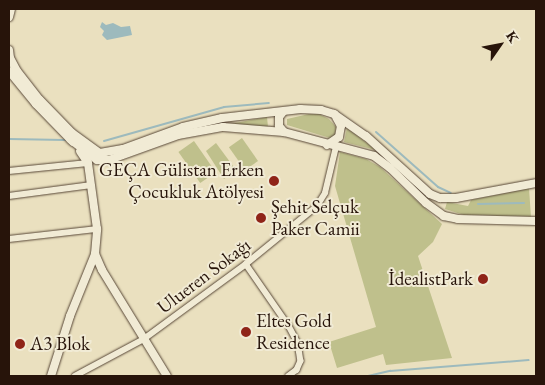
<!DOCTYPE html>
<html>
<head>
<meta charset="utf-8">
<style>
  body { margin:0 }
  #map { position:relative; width:545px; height:385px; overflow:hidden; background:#eae0bf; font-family:"EB Garamond",serif }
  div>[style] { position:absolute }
  .green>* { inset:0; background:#bfc08c; transform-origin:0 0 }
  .water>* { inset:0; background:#9dbabd }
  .stream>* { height:2px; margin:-1px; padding:0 1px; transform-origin:1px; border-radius:1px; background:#9dbabd }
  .roads { filter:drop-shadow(0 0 1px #584737) drop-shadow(0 0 1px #584737) }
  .street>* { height:5.5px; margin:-2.75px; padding:0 2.75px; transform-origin:2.75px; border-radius:2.75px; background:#f1ebd5 }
  .secondary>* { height:8px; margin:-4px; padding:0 4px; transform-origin:4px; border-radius:4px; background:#f1ebd5 }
  .dots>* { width:14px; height:14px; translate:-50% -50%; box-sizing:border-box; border:2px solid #f1ebd5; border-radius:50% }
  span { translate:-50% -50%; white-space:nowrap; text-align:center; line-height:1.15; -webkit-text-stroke:4px #f1ebd5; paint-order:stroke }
  .poi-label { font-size:19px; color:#27140a }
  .right { translate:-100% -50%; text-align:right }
  .left { translate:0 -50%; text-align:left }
  .street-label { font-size:19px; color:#27140a }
  .frame { position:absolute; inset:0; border:10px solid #27140a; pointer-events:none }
  .north { position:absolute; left:475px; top:20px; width:50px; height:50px; -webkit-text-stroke:4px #f1ebd5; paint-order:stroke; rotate:57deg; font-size:14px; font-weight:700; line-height:20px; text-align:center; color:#27140a }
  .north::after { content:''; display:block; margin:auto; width:18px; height:22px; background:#27140a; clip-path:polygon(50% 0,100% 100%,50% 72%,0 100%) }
</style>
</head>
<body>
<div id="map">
  <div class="green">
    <i style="clip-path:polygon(309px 114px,319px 114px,329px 119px,336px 127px,335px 136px,330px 138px,287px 125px,287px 119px)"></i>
    <i style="clip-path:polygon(267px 117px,268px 127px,230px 124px)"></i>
    <i style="clip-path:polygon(347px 128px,376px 150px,344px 142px)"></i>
    <i style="left:242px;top:138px;width:28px;height:16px;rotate:55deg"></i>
    <i style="left:194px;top:141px;width:38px;height:19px;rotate:55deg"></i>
    <i style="clip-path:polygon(216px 143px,236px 170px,224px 179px,206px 151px)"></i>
    <i style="clip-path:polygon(340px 152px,366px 159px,380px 167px,442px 224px,433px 242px,418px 256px,452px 358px,386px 365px,383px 354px,337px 368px,329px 342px,376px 327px,335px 186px)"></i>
    <i style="clip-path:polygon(529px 188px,531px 217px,464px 215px,445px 209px,447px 202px,468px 206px,471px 200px)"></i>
  </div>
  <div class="water">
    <i style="clip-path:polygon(102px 22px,106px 25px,113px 23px,121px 27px,130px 26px,132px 35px,107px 40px,102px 35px,104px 31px,100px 27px)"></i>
  </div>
  <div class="stream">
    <i style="left:376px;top:132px;width:83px;rotate:41.6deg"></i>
    <i style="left:438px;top:187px;width:14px;rotate:25deg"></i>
    <i style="left:9px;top:139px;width:56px;rotate:1deg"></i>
    <i style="left:104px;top:141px;width:125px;rotate:-15.8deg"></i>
    <i style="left:224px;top:107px;width:45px;rotate:-5.1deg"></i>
    <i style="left:478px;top:204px;width:46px;rotate:-1.2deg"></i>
    <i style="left:368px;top:376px;width:23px;rotate:-13deg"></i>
    <i style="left:390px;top:371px;width:139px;rotate:-4.5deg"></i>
  </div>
  <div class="roads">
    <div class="street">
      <i style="left:9px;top:171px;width:79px;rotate:-5.8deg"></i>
      <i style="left:9px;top:196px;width:83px;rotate:-7.6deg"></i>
      <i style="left:9px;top:239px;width:89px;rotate:-6.5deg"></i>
      <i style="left:246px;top:264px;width:75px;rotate:55.3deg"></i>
      <i style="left:289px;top:326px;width:19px;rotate:62deg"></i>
      <i style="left:298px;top:343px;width:18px;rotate:81deg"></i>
      <i style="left:301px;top:361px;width:10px;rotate:114deg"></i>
      <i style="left:297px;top:370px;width:10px;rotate:143deg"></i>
      <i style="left:75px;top:376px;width:78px;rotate:-28.2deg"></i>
      <i style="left:144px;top:339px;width:127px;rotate:-36.3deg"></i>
      <i style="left:246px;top:264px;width:92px;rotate:-39.2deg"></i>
      <i style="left:317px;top:206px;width:15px;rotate:-58deg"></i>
      <i style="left:325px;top:193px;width:47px;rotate:-76.6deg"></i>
    </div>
    <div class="secondary">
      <i style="left:9px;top:17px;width:8px;rotate:-76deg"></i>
      <i style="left:9px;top:50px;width:8px;rotate:83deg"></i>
      <i style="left:10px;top:58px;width:15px;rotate:62deg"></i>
      <i style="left:17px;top:71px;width:37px;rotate:52deg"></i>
      <i style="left:40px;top:100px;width:46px;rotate:45.9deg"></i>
      <i style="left:72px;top:133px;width:34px;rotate:36deg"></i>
      <i style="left:100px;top:153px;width:23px;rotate:-10deg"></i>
      <i style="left:123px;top:149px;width:64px;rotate:-20.1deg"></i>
      <i style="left:183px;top:127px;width:40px;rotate:-13deg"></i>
      <i style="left:222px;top:118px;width:79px;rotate:-6.6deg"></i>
      <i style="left:300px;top:109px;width:21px;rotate:3deg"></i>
      <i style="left:321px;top:110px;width:14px;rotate:17deg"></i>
      <i style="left:334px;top:114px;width:39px;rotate:35deg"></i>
      <i style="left:366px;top:136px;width:86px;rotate:42.2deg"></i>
      <i style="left:430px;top:194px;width:11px;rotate:22deg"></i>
      <i style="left:440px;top:198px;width:16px"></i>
      <i style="left:456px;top:198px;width:81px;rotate:-10.6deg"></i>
      <i style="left:9px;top:71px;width:43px;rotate:50.7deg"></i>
      <i style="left:36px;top:104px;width:53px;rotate:45.8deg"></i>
      <i style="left:283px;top:112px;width:6px;rotate:129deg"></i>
      <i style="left:279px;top:117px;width:9px;rotate:90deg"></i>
      <i style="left:279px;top:126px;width:8px;rotate:50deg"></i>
      <i style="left:70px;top:139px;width:34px;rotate:38deg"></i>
      <i style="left:97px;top:160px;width:12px"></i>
      <i style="left:109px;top:160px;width:73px;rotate:-19.9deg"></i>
      <i style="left:178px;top:135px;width:46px;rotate:-10.1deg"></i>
      <i style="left:223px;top:127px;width:61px;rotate:4.7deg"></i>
      <i style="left:284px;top:132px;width:93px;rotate:14.9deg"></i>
      <i style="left:374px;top:156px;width:20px;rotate:37deg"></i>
      <i style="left:390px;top:168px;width:50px;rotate:44.2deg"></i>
      <i style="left:426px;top:203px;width:22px;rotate:36deg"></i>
      <i style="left:444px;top:216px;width:14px;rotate:12deg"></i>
      <i style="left:458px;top:219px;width:78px;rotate:1.5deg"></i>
      <i style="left:327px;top:145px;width:14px;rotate:-34deg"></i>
      <i style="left:339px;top:137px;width:11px;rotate:-80deg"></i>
      <i style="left:341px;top:126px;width:10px;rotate:-119deg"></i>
      <i style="left:95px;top:254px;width:17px;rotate:66deg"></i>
      <i style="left:102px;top:270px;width:124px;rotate:58.5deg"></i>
      <i style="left:51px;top:376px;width:63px;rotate:-72.4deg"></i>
      <i style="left:70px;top:316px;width:67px;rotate:-68deg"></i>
      <i style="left:95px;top:254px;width:25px;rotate:-85deg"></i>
      <i style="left:97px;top:229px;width:67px;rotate:-97.8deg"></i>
      <i style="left:88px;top:163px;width:14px;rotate:-124deg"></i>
    </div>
  </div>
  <div class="dots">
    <i style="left:274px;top:181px;background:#8f2418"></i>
    <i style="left:261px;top:218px;background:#8f2418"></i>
    <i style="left:483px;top:279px;background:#8f2418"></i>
    <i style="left:246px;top:332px;background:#8f2418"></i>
    <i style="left:20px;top:344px;background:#8f2418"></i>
  </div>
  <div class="poi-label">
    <span class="right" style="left:264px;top:181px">GEÇA Gülistan Erken<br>Çocukluk Atölyesi</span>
    <span class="left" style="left:271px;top:218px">Şehit Selçuk<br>Paker Camii</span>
    <span class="right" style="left:473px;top:279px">İdealistPark</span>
    <span class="left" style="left:256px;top:332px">Eltes Gold<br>Residence</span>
    <span class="left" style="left:30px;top:344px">A3 Blok</span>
  </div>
  <div class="street-label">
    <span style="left:204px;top:276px;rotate:-37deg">Ulueren Sokağı</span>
  </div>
  <div class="frame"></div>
  <div class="north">K</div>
</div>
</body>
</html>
